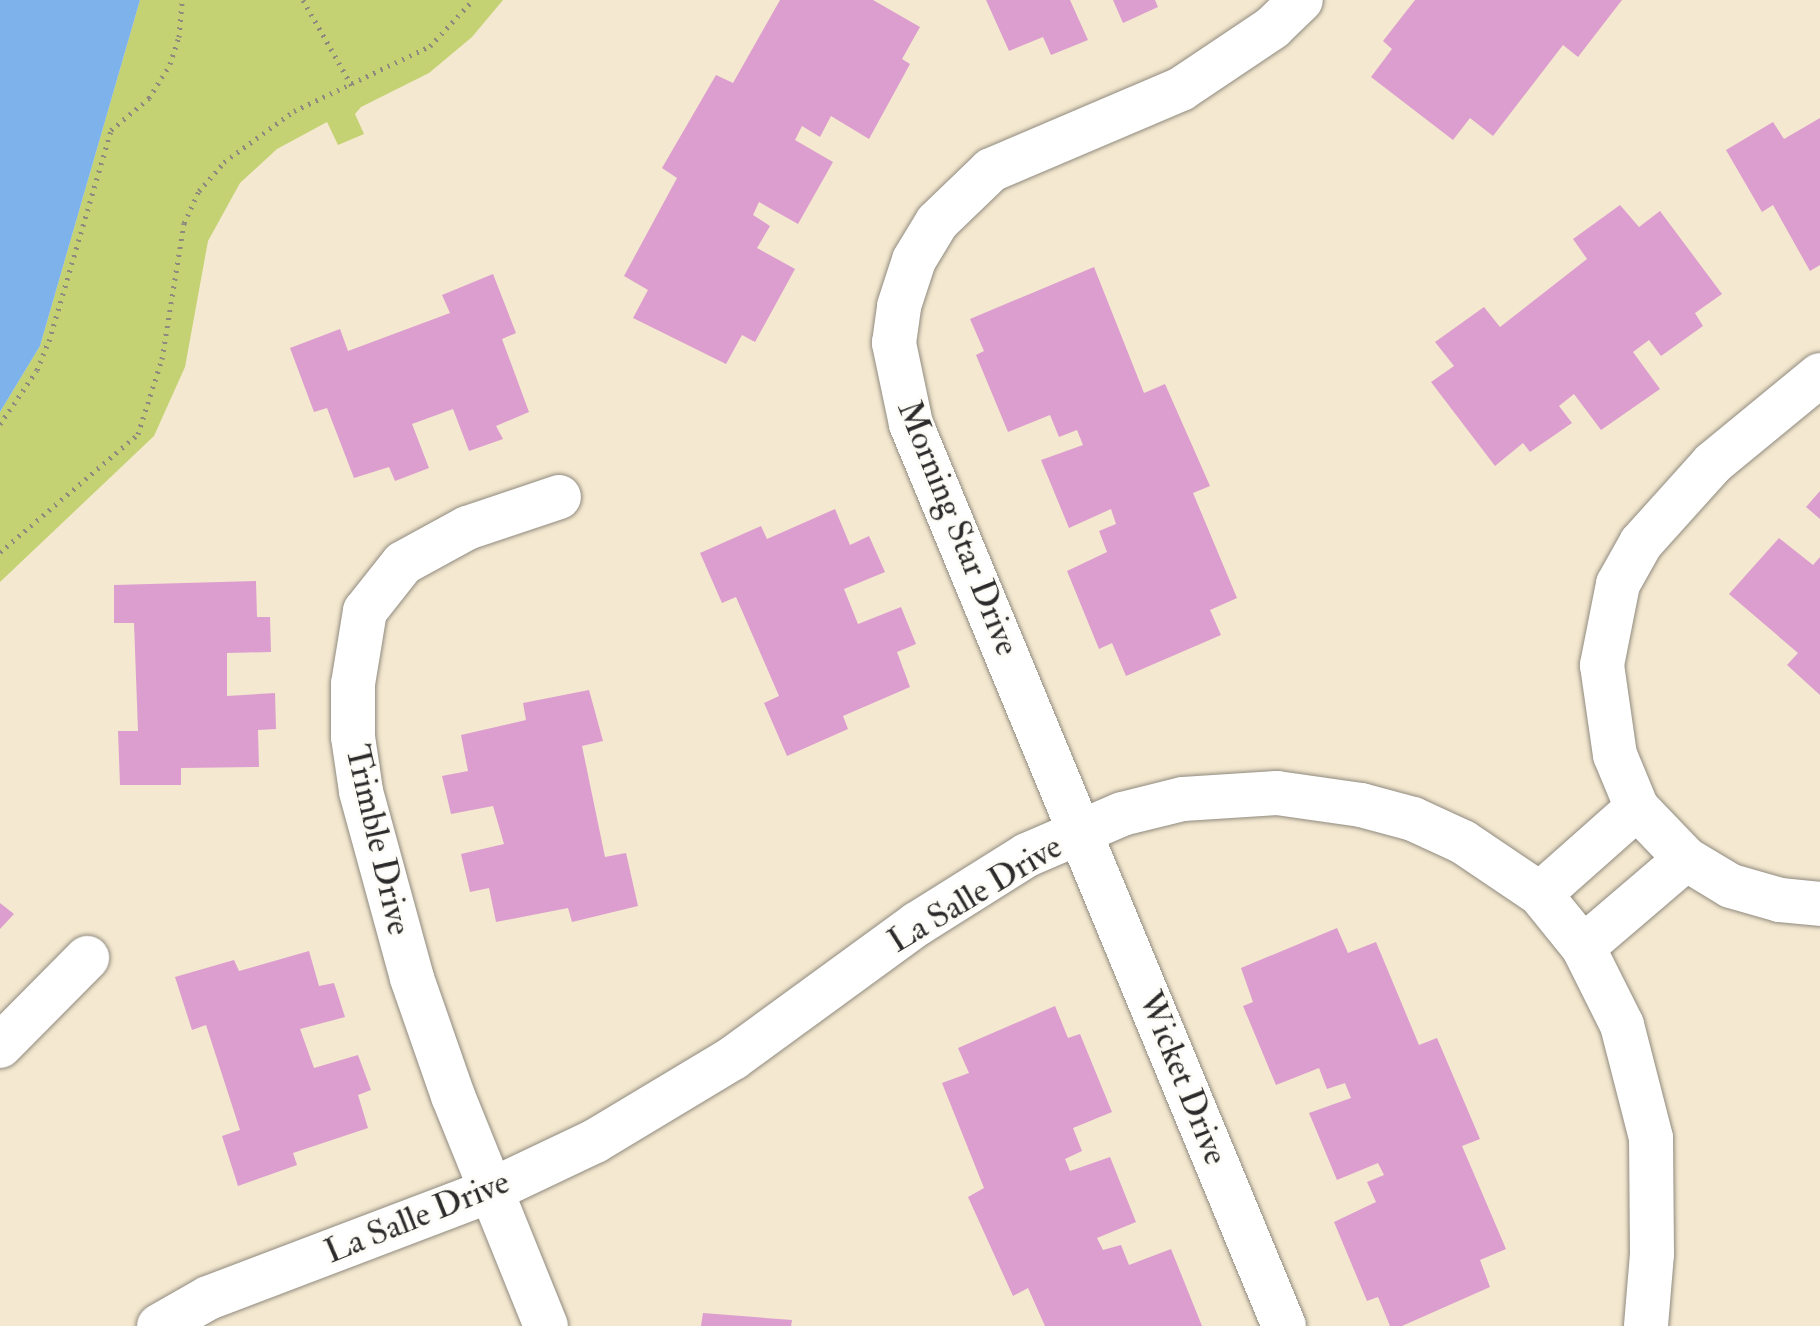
<!DOCTYPE html>
<html>
<head>
<meta charset="utf-8">
<style>
  body { margin:0 }
  #map { position:relative; width:1820px; height:1326px; overflow:hidden; background:#f4e8d0; font-family:"IM FELL Double Pica",serif }
  div>[style] { position:absolute }
  .green>* { inset:0; background:#c4d274 }
  .water>* { inset:0; background:#7db2eb }
  .building>* { inset:0; background:#dc9ece }
  .path>* { height:5px; margin-top:-2.5px; transform-origin:0; background:repeating-linear-gradient(90deg,#908a7e 0 2px,transparent 0 8px) }
  .roads { filter:drop-shadow(0 0 2px #908a7e) drop-shadow(0 0 2px #908a7e) }
  .minor>* { height:44px; margin:-22px; padding:0 22px; transform-origin:22px; border-radius:22px; background:#fff }
  span { translate:-50% -50%; white-space:nowrap; text-align:center; line-height:1.15; -webkit-text-stroke:6px #fdfcf7; paint-order:stroke }
  .street-label { font-size:34px; color:#2b2b2b }
</style>
</head>
<body>
<div id="map">
  <div class="green">
    <i style="clip-path:polygon(140px 0,503px 0,472px 37px,429px 73px,361px 107px,355px 114px,364px 134px,338px 145px,327px 122px,277px 149px,240px 183px,208px 241px,185px 367px,154px 436px,0 582px,0 412px,40px 346px)"></i>
  </div>
  <div class="water">
    <i style="clip-path:polygon(0 0,140px 0,40px 346px,0 412px)"></i>
  </div>
  <div class="building">
    <i style="clip-path:polygon(780px 0,873px 0,920px 27px,902px 59px,910px 64px,869px 139px,831px 116px,820px 137px,802px 126px,795px 140px,833px 162px,798px 224px,759px 202px,753px 215px,770px 226px,757px 248px,795px 269px,755px 342px,742px 335px,726px 364px,633px 318px,648px 290px,624px 276px,677px 178px,662px 168px,716px 75px,733px 83px)"></i>
    <i style="clip-path:polygon(986px 0,1070px 0,1088px 40px,1051px 55px,1043px 37px,1009px 51px)"></i>
    <i style="clip-path:polygon(1113px 0,1155px 0,1158px 7px,1123px 23px)"></i>
    <i style="clip-path:polygon(1415px 0,1622px 0,1578px 57px,1563px 45px,1493px 136px,1470px 118px,1453px 140px,1371px 77px,1392px 49px,1383px 41px)"></i>
    <i style="clip-path:polygon(1820px 118px,1820px 265px,1810px 271px,1773px 205px,1762px 212px,1726px 150px,1773px 122px,1784px 139px)"></i>
    <i style="clip-path:polygon(1620px 205px,1639px 227px,1660px 211px,1722px 294px,1695px 313px,1703px 326px,1661px 356px,1649px 340px,1633px 352px,1660px 389px,1601px 430px,1574px 394px,1559px 406px,1572px 423px,1530px 452px,1523px 443px,1495px 466px,1431px 382px,1454px 366px,1435px 342px,1484px 307px,1500px 327px,1587px 259px,1573px 239px)"></i>
    <i style="clip-path:polygon(1094px 267px,1144px 393px,1165px 384px,1210px 486px,1193px 493px,1237px 598px,1210px 610px,1221px 635px,1126px 676px,1112px 643px,1099px 649px,1067px 571px,1107px 552px,1099px 531px,1116px 524px,1111px 509px,1069px 528px,1041px 460px,1083px 445px,1077px 430px,1059px 437px,1050px 415px,1008px 432px,976px 355px,984px 351px,970px 319px)"></i>
    <i style="clip-path:polygon(493px 274px,516px 333px,502px 339px,529px 412px,496px 426px,503px 439px,469px 451px,453px 409px,412px 424px,429px 468px,395px 481px,389px 467px,354px 478px,327px 408px,314px 412px,290px 348px,340px 329px,348px 351px,450px 313px,442px 295px)"></i>
    <i style="clip-path:polygon(1820px 491px,1820px 519px,1806px 507px)"></i>
    <i style="clip-path:polygon(835px 509px,850px 545px,869px 536px,885px 572px,844px 589px,858px 624px,901px 607px,916px 644px,897px 652px,910px 687px,843px 716px,848px 729px,787px 756px,764px 703px,779px 696px,736px 597px,722px 603px,700px 553px,761px 526px,767px 539px)"></i>
    <i style="clip-path:polygon(1779px 538px,1813px 565px,1820px 557px,1820px 695px,1787px 665px,1798px 653px,1729px 594px)"></i>
    <i style="clip-path:polygon(256px 581px,257px 617px,270px 617px,271px 652px,227px 653px,227px 696px,275px 693px,276px 729px,258px 730px,259px 767px,181px 768px,181px 785px,120px 785px,118px 731px,138px 731px,134px 623px,114px 623px,114px 585px)"></i>
    <i style="clip-path:polygon(589px 690px,603px 741px,582px 746px,605px 857px,626px 853px,638px 906px,572px 922px,568px 908px,496px 922px,489px 888px,470px 892px,461px 854px,504px 844px,493px 806px,451px 814px,442px 776px,468px 771px,461px 735px,526px 720px,523px 703px)"></i>
    <i style="clip-path:polygon(0 903px,14px 914px,0 929px)"></i>
    <i style="clip-path:polygon(1337px 928px,1348px 953px,1376px 942px,1419px 1045px,1437px 1038px,1480px 1139px,1462px 1146px,1506px 1249px,1480px 1260px,1490px 1287px,1402px 1326px,1390px 1326px,1378px 1297px,1367px 1301px,1334px 1222px,1376px 1202px,1367px 1182px,1384px 1175px,1378px 1163px,1337px 1180px,1309px 1113px,1351px 1098px,1345px 1083px,1327px 1089px,1319px 1068px,1276px 1085px,1243px 1006px,1253px 1002px,1241px 968px)"></i>
    <i style="clip-path:polygon(309px 951px,319px 986px,334px 983px,345px 1017px,300px 1029px,314px 1068px,358px 1055px,371px 1090px,358px 1095px,368px 1128px,293px 1153px,297px 1165px,238px 1186px,222px 1136px,240px 1130px,206px 1025px,192px 1030px,175px 977px,234px 960px,239px 971px)"></i>
    <i style="clip-path:polygon(1055px 1006px,1068px 1038px,1080px 1034px,1112px 1112px,1073px 1128px,1082px 1151px,1065px 1159px,1070px 1171px,1110px 1157px,1136px 1222px,1097px 1238px,1103px 1250px,1121px 1245px,1129px 1265px,1171px 1249px,1202px 1326px,1045px 1326px,1028px 1288px,1013px 1296px,968px 1197px,984px 1188px,942px 1083px,969px 1073px,958px 1048px)"></i>
    <i style="clip-path:polygon(703px 1313px,792px 1320px,791px 1326px,701px 1326px)"></i>
  </div>
  <div class="path">
    <i style="left:303px;top:0;width:99px;rotate:60.3deg"></i>
    <i style="left:0;top:424px;width:65px;rotate:-55.6deg"></i>
    <i style="left:37px;top:370px;width:31px;rotate:-68deg"></i>
    <i style="left:49px;top:341px;width:220px;rotate:-73.6deg"></i>
    <i style="left:111px;top:130px;width:50px;rotate:-40.1deg"></i>
    <i style="left:149px;top:98px;width:40px;rotate:-58deg"></i>
    <i style="left:170px;top:64px;width:28px;rotate:-72deg"></i>
    <i style="left:179px;top:37px;width:37px;rotate:-85deg"></i>
    <i style="left:0;top:552px;width:182px;rotate:-40.5deg"></i>
    <i style="left:138px;top:434px;width:79px;rotate:-72.3deg"></i>
    <i style="left:162px;top:359px;width:138px;rotate:-80.8deg"></i>
    <i style="left:184px;top:223px;width:35px;rotate:-65deg"></i>
    <i style="left:199px;top:191px;width:38px;rotate:-49deg"></i>
    <i style="left:224px;top:162px;width:87px;rotate:-36.1deg"></i>
    <i style="left:294px;top:111px;width:151px;rotate:-25.5deg"></i>
    <i style="left:430px;top:46px;width:63px;rotate:-46.9deg"></i>
  </div>
  <div class="roads">
    <div class="minor">
      <i style="left:1820px;top:375px;width:139px;rotate:140.6deg"></i>
      <i style="left:1713px;top:463px;width:108px;rotate:132deg"></i>
      <i style="left:1641px;top:543px;width:47px;rotate:119.3deg"></i>
      <i style="left:1618px;top:584px;width:83px;rotate:101.2deg"></i>
      <i style="left:1602px;top:665px;width:91px;rotate:81.8deg"></i>
      <i style="left:1615px;top:755px;width:57px;rotate:67.5deg"></i>
      <i style="left:1637px;top:808px;width:71px;rotate:46.1deg"></i>
      <i style="left:1686px;top:859px;width:52px;rotate:31deg"></i>
      <i style="left:1731px;top:886px;width:51px;rotate:15.9deg"></i>
      <i style="left:1780px;top:900px;width:40px;rotate:5.7deg"></i>
      <i style="left:1540px;top:894px;width:130px;rotate:-41.6deg"></i>
      <i style="left:1583px;top:947px;width:135px;rotate:-40.5deg"></i>
      <i style="left:0;top:1046px;width:124px;rotate:-45.3deg"></i>
      <i style="left:159px;top:1326px;width:56px;rotate:-29.7deg"></i>
      <i style="left:208px;top:1298px;width:304px;rotate:-20.8deg"></i>
      <i style="left:492px;top:1190px;width:114px;rotate:-25.4deg"></i>
      <i style="left:595px;top:1141px;width:161px;rotate:-31deg"></i>
      <i style="left:733px;top:1058px;width:228px;rotate:-36.1deg"></i>
      <i style="left:917px;top:924px;width:130px;rotate:-32.1deg"></i>
      <i style="left:1027px;top:855px;width:103px;rotate:-23.3deg"></i>
      <i style="left:1122px;top:814px;width:63px;rotate:-13.8deg"></i>
      <i style="left:1183px;top:799px;width:94px;rotate:-3.7deg"></i>
      <i style="left:1277px;top:793px;width:85px;rotate:8.1deg"></i>
      <i style="left:1361px;top:805px;width:54px;rotate:15.1deg"></i>
      <i style="left:1413px;top:819px;width:55px;rotate:24.7deg"></i>
      <i style="left:1463px;top:842px;width:93px;rotate:34deg"></i>
      <i style="left:1540px;top:894px;width:68px;rotate:50.9deg"></i>
      <i style="left:1583px;top:947px;width:87px;rotate:63.4deg"></i>
      <i style="left:1622px;top:1025px;width:117px;rotate:75.6deg"></i>
      <i style="left:1651px;top:1138px;width:116px;rotate:89.5deg"></i>
      <i style="left:1652px;top:1254px;width:72px;rotate:94.8deg"></i>
      <i style="left:546px;top:1326px;width:248px;rotate:-112deg"></i>
      <i style="left:453px;top:1096px;width:125px;rotate:-109.2deg"></i>
      <i style="left:412px;top:978px;width:194px;rotate:-105.3deg"></i>
      <i style="left:361px;top:791px;width:55px;rotate:-98.4deg"></i>
      <i style="left:353px;top:737px;width:53px;rotate:-90deg"></i>
      <i style="left:353px;top:684px;width:74px;rotate:-80.7deg"></i>
      <i style="left:365px;top:611px;width:61px;rotate:-51.6deg"></i>
      <i style="left:403px;top:563px;width:73px;rotate:-28.7deg"></i>
      <i style="left:467px;top:528px;width:97px;rotate:-18.6deg"></i>
      <i style="left:1284px;top:1326px;width:976px;rotate:-112.47deg"></i>
      <i style="left:911px;top:424px;width:83px;rotate:-101.9deg"></i>
      <i style="left:894px;top:343px;width:37px;rotate:-82deg"></i>
      <i style="left:899px;top:306px;width:48px;rotate:-71.9deg"></i>
      <i style="left:914px;top:260px;width:44px;rotate:-58.8deg"></i>
      <i style="left:937px;top:222px;width:75px;rotate:-43.9deg"></i>
      <i style="left:991px;top:170px;width:207px;rotate:-23.1deg"></i>
      <i style="left:1181px;top:89px;width:110px;rotate:-33.8deg"></i>
      <i style="left:1272px;top:28px;width:40px;rotate:-44deg"></i>
    </div>
  </div>
  <div class="street-label">
    <span style="left:958px;top:528px;rotate:68deg">Morning Star Drive</span>
    <span style="left:378px;top:840px;rotate:77deg">Trimble Drive</span>
    <span style="left:975px;top:894px;rotate:-31deg">La Salle Drive</span>
    <span style="left:1183px;top:1078px;rotate:68deg">Wicket Drive</span>
    <span style="left:417px;top:1217px;rotate:-22deg">La Salle Drive</span>
  </div>
</div>
</body>
</html>
